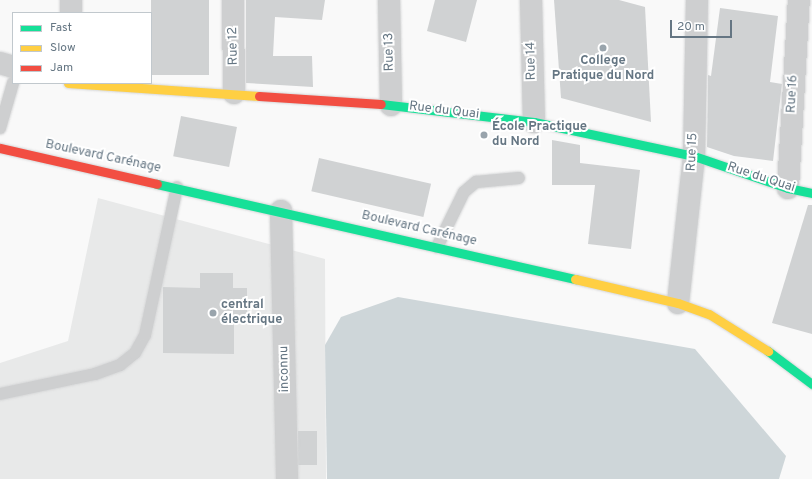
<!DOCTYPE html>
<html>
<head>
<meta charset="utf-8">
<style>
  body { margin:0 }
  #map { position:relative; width:812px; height:479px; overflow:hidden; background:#f9f9f9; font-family:Overpass,sans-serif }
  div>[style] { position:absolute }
  .built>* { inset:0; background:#e8e9e9 }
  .water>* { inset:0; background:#ced6d9 }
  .building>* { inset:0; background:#d0d2d3; transform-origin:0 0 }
  .roads { filter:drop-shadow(0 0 1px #d5d6d7) drop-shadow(0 0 1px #d5d6d7) }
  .lane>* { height:12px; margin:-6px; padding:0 6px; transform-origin:6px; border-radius:6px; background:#cecfd0 }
  .street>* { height:22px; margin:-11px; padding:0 11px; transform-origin:11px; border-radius:11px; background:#cecfd0 }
  .fast>* { height:9px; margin:-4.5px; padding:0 4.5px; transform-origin:4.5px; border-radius:4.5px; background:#16e098 }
  .slow>* { height:9px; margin:-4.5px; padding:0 4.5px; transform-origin:4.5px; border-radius:4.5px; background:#ffcf43 }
  .jam>* { height:9px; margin:-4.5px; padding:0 4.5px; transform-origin:4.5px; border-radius:4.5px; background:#f24e42 }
  .dots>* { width:11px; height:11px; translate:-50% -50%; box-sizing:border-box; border:2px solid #fff; border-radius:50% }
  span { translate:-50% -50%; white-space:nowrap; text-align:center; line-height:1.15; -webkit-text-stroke:4px #fff; paint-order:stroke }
  .street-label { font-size:13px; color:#657683 }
  .poi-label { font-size:13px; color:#657683; font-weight:700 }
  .left { translate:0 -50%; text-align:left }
  .legend { position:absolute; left:12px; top:12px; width:140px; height:72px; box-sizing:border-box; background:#fff; border:1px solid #c1c8cd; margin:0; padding:5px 7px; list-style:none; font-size:12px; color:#657683 }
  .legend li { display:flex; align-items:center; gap:8px; height:20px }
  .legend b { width:20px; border:1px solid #c1c8cd }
  .scale { position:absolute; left:670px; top:20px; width:62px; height:18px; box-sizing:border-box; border:2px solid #657683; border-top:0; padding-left:5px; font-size:12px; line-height:14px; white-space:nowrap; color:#657683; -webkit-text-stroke:3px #fff; paint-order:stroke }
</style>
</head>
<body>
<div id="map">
  <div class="built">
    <i style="clip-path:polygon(98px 198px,325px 259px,326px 479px,0 479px,0 363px,68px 341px)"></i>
  </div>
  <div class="water">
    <i style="clip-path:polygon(398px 297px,695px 349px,786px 456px,779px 479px,327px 479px,325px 345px,341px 317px)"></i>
  </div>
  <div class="building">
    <i style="left:151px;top:0;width:58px;height:75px"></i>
    <i style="clip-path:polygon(246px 0,325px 0,322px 20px,275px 17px,273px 56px,312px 56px,313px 87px,246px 83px)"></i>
    <i style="clip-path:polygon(435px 0,477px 0,466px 42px,427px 31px)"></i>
    <i style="clip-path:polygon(554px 0,619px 0,645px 7px,651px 122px,561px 98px)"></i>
    <i style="clip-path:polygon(720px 8px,778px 16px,770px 82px,782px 84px,773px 161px,734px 156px,707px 147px,708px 75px,711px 76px)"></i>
    <i style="left:181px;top:116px;width:57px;height:41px;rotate:11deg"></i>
    <i style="clip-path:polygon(552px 140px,580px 145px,580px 163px,640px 170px,631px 249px,588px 244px,595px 185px,552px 185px)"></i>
    <i style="left:319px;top:158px;width:115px;height:34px;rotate:13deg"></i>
    <i style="clip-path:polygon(808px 205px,812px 205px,812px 334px,772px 323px)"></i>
    <i style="clip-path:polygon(200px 273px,233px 273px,233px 288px,247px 288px,247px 317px,234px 317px,234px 354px,163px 353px,163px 287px,200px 288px)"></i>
    <i style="left:298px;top:431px;width:19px;height:34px"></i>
  </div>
  <div class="roads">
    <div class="lane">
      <i style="left:0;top:128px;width:47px;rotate:-73.9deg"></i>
      <i style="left:437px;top:247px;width:61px;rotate:-63.9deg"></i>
      <i style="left:464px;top:192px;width:16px;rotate:-40deg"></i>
      <i style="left:476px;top:182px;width:43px;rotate:-5.3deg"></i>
      <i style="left:0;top:394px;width:97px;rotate:-11.9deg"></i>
      <i style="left:95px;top:374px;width:27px;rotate:-20deg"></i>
      <i style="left:120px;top:365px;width:19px;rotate:-39deg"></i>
      <i style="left:135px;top:353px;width:21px;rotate:-61deg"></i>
      <i style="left:145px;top:335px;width:151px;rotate:-77.8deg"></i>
    </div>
    <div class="street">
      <i style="left:71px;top:0;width:13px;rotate:90deg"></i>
      <i style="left:233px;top:0;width:93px;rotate:89.4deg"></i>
      <i style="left:389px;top:0;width:105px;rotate:88.9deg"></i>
      <i style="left:531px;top:0;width:122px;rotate:88.6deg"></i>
      <i style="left:0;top:63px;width:14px;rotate:17deg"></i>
      <i style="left:788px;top:188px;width:188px;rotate:-86.7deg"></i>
      <i style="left:281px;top:211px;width:268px;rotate:88.7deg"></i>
      <i style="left:678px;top:303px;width:148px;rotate:-83.8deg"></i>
      <i style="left:694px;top:156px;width:156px;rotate:-88.9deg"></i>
    </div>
    <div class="fast">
      <i style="left:381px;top:104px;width:154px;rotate:6.7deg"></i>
      <i style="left:534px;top:122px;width:164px;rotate:12deg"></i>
      <i style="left:694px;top:156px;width:99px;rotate:18.8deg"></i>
      <i style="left:788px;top:188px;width:25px;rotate:12deg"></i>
      <i style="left:157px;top:184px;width:429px;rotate:12.8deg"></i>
      <i style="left:768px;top:351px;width:55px;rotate:36.9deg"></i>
    </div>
    <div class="slow">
      <i style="left:68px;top:83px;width:191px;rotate:3.9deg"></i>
      <i style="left:575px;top:279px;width:106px;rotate:13.1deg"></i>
      <i style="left:678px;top:303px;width:33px;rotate:20deg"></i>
      <i style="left:709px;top:314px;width:70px;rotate:32.1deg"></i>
    </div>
    <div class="jam">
      <i style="left:259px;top:96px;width:122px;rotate:3.8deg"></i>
      <i style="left:0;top:148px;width:161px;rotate:12.9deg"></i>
    </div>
  </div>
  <div class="dots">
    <i style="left:603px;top:48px;background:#99a4ac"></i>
    <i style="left:484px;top:135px;background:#99a4ac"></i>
    <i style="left:213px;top:313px;background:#99a4ac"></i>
  </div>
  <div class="street-label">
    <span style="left:234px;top:46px;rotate:-91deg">Rue 12</span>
    <span style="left:390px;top:52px;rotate:-91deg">Rue 13</span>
    <span style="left:532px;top:61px;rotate:-91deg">Rue 14</span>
    <span style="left:793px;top:94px;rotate:-87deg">Rue 16</span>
    <span style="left:444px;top:111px;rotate:7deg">Rue du Quai</span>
    <span style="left:693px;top:152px;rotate:-87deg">Rue 15</span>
    <span style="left:103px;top:157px;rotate:12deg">Boulevard Carénage</span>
    <span style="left:761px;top:178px;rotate:18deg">Rue du Quai</span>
    <span style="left:419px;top:229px;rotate:13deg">Boulevard Carénage</span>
    <span style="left:285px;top:369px;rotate:-91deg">inconnu</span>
  </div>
  <div class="poi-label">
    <span style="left:603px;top:69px">College<br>Pratique du Nord</span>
    <span class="left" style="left:492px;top:135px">École Practique<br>du Nord</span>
    <span class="left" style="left:221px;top:313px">central<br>électrique</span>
  </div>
  <ul class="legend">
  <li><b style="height:5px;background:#16e098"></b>Fast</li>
  <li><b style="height:5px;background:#ffcf43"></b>Slow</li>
  <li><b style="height:5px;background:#f24e42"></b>Jam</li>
  </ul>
  <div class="scale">20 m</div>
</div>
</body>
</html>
